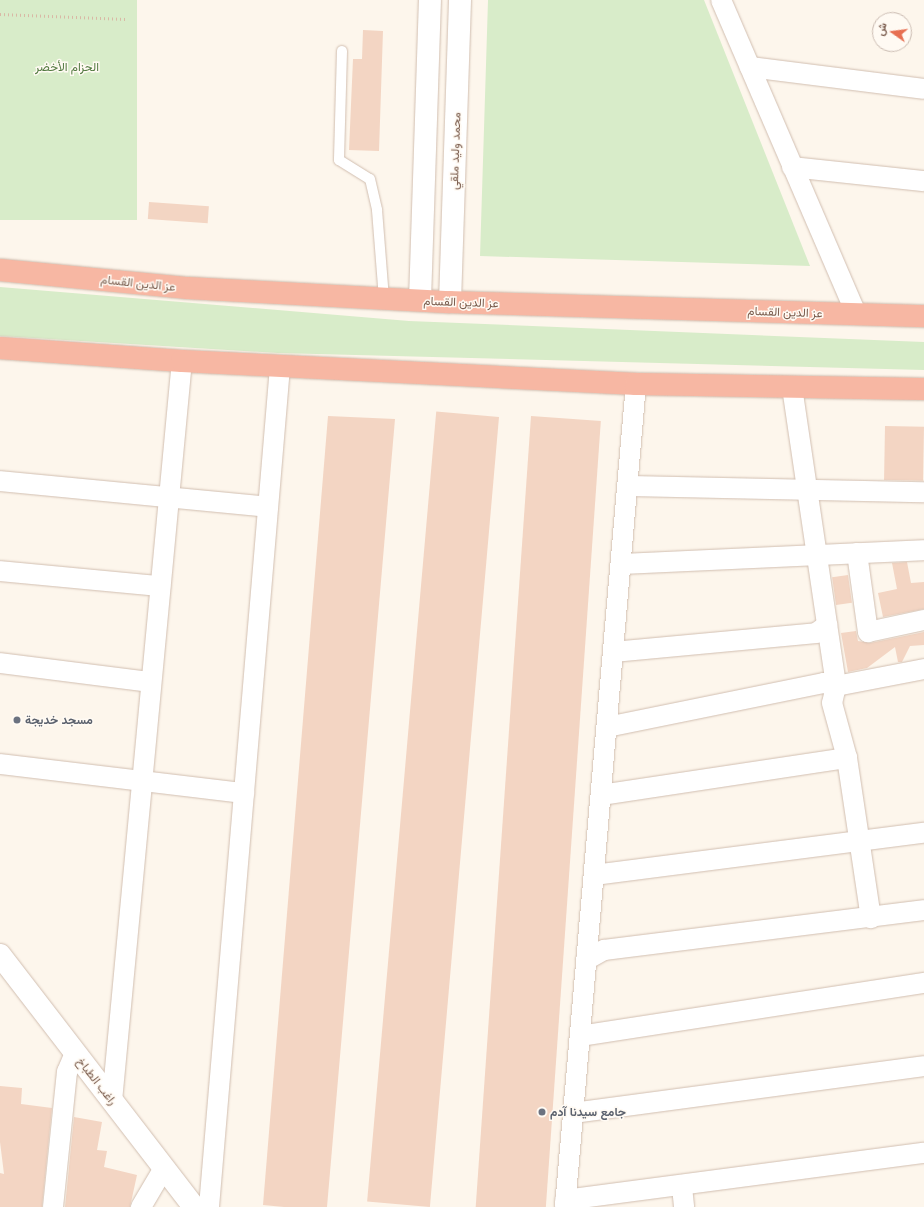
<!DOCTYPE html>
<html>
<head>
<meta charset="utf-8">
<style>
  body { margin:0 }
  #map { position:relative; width:924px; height:1207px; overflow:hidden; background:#fdf6ec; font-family:Montserrat,Vazirmatn,sans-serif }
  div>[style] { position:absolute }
  .green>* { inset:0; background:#d8ecc9; transform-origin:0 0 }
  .building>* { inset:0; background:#f3d5c3; transform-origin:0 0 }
  .path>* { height:2.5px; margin-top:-1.25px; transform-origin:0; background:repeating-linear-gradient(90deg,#d9b8a5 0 1px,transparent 0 4px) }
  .roads { filter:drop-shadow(0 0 1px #d1beb0) drop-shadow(0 0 1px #d1beb0) }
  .lane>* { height:10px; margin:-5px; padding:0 5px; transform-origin:5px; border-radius:5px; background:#fff }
  .street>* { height:20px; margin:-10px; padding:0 10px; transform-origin:10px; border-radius:10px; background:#fff }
  .secondary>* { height:22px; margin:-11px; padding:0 11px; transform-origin:11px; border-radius:11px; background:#fff }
  .highway>* { height:22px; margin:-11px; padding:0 11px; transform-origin:11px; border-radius:11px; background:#f7b7a3 }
  .dots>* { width:11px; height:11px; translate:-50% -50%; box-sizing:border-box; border:2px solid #fffaf3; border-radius:50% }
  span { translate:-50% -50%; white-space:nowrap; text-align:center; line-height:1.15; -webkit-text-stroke:3px #fffaf3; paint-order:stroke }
  .park-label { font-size:12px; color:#537a41 }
  .street-label { font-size:12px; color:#7a5c4d }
  .worship-label { font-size:12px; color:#5b616d; font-weight:700 }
  .left { translate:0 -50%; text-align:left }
  .north { position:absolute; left:872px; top:12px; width:40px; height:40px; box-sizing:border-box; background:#fffaf3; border:1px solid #cabbb1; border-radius:50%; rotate:284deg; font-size:11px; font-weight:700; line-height:16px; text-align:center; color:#7a5c4d }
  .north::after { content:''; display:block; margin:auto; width:14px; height:18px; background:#e76f51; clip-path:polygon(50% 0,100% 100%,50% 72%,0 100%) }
</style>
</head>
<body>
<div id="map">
  <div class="green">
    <i style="left:0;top:0;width:137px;height:220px"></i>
    <i style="clip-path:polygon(488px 0,704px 0,810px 266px,480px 256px)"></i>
    <i style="clip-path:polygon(0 287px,409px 321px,924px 342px,924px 370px,278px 353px,0 336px)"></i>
  </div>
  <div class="building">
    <i style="clip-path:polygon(363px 30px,383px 31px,379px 151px,349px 150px,353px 59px,362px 59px)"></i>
    <i style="left:149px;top:202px;width:60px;height:17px;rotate:4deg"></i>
    <i style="clip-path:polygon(328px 416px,395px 419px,327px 1207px,284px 1207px,263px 1205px)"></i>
    <i style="left:531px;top:416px;width:70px;height:795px;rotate:4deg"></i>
    <i style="left:499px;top:417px;width:793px;height:63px;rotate:95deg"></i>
    <i style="left:885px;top:426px;width:39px;height:54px;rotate:1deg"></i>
    <i style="clip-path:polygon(907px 562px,911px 583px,924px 582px,924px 609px,883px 617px,878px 593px,897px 589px,892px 563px)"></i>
    <i style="left:848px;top:575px;width:28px;height:16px;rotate:82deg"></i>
    <i style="clip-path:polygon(856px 631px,858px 641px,870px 643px,924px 632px,924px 645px,910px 646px,902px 662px,898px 662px,895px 647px,867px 668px,848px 672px,841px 633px)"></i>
    <i style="clip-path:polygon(0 1086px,22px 1088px,21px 1104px,52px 1108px,42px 1207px,0 1207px,0 1173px,4px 1174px,0 1142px)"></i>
    <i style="clip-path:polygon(74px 1117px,102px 1122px,97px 1150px,107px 1151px,104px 1167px,137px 1175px,130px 1207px,65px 1207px)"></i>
  </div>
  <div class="path">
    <i style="left:0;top:14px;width:126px;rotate:2.3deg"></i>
  </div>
  <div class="roads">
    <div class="lane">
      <i style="left:342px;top:51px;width:109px;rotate:91.6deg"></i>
      <i style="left:339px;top:160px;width:36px;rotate:32deg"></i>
      <i style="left:370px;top:179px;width:32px;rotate:77deg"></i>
      <i style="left:377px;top:210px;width:89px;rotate:85.5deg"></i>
    </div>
    <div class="street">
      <i style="left:721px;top:0;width:342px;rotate:66.7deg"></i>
      <i style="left:750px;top:67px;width:175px;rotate:7.2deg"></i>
      <i style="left:792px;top:167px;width:133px;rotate:6.1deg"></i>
      <i style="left:792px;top:387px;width:302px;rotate:81.6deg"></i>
      <i style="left:836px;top:686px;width:17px;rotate:103deg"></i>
      <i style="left:832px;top:703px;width:57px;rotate:74.7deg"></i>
      <i style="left:847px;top:758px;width:162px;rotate:81.5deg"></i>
      <i style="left:0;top:481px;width:269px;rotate:5.5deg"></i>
      <i style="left:628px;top:486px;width:296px;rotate:1.2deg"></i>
      <i style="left:857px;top:553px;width:80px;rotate:82.1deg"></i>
      <i style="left:868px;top:632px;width:57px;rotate:-12.1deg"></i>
      <i style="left:621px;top:564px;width:303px;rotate:-2.6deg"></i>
      <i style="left:0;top:571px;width:161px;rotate:5.4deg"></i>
      <i style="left:613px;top:652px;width:204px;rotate:-5.3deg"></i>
      <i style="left:816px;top:633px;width:14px;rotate:-36deg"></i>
      <i style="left:0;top:663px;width:152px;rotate:7.2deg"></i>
      <i style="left:607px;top:727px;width:221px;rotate:-11.5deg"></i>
      <i style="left:824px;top:683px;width:12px;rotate:14deg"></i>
      <i style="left:836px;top:686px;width:90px;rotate:-10.9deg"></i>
      <i style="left:0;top:764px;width:246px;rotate:6.8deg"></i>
      <i style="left:601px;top:795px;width:249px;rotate:-8.6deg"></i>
      <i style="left:594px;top:875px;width:333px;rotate:-7.3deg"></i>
      <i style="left:586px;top:960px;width:21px;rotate:-29deg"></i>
      <i style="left:604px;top:950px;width:322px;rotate:-7.1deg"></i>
      <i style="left:580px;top:1036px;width:348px;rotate:-8.8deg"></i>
      <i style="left:112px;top:1101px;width:743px;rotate:-84.6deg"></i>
      <i style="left:573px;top:1113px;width:354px;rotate:-7.6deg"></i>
      <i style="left:682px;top:1187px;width:20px;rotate:84deg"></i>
      <i style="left:565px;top:1200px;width:362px;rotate:-7.5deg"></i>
      <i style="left:53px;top:1207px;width:136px;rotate:-84.1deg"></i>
      <i style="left:67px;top:1072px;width:21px;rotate:-67deg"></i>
      <i style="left:141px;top:1207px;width:45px;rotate:-59.5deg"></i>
      <i style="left:209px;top:1207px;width:844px;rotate:-85.17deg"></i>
      <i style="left:565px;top:1207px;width:826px;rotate:-85.07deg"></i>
    </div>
    <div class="secondary">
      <i style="left:420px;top:300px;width:300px;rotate:-88.1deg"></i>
      <i style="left:450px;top:302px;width:302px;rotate:-88.1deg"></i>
      <i style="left:0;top:955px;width:318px;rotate:52.4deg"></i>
    </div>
    <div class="highway">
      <i style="left:0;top:270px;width:189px;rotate:5.5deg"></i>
      <i style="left:188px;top:288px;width:262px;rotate:3.1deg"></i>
      <i style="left:450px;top:302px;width:474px;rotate:1.7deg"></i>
      <i style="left:0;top:348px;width:182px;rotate:4.1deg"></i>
      <i style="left:182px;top:361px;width:455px;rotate:2.9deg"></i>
      <i style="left:636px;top:384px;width:288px;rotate:1deg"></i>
    </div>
  </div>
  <div class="dots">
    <i style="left:17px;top:720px;background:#6b7280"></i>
    <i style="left:542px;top:1112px;background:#6b7280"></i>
  </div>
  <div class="park-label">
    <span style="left:67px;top:67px">الحزام الأخضر</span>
  </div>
  <div class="street-label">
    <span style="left:455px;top:151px;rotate:-88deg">محمد وليد ملقي</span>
    <span style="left:138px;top:283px;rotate:6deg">عز الدين القسام</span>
    <span style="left:461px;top:302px;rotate:2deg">عز الدين القسام</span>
    <span style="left:785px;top:312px;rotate:2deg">عز الدين القسام</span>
    <span style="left:97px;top:1081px;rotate:52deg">راغب الطباخ</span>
  </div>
  <div class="worship-label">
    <span class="left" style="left:25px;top:720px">مسجد خديجة</span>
    <span class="left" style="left:550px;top:1112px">جامع سيدنا آدم</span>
  </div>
  <div class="north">ش</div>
</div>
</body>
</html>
